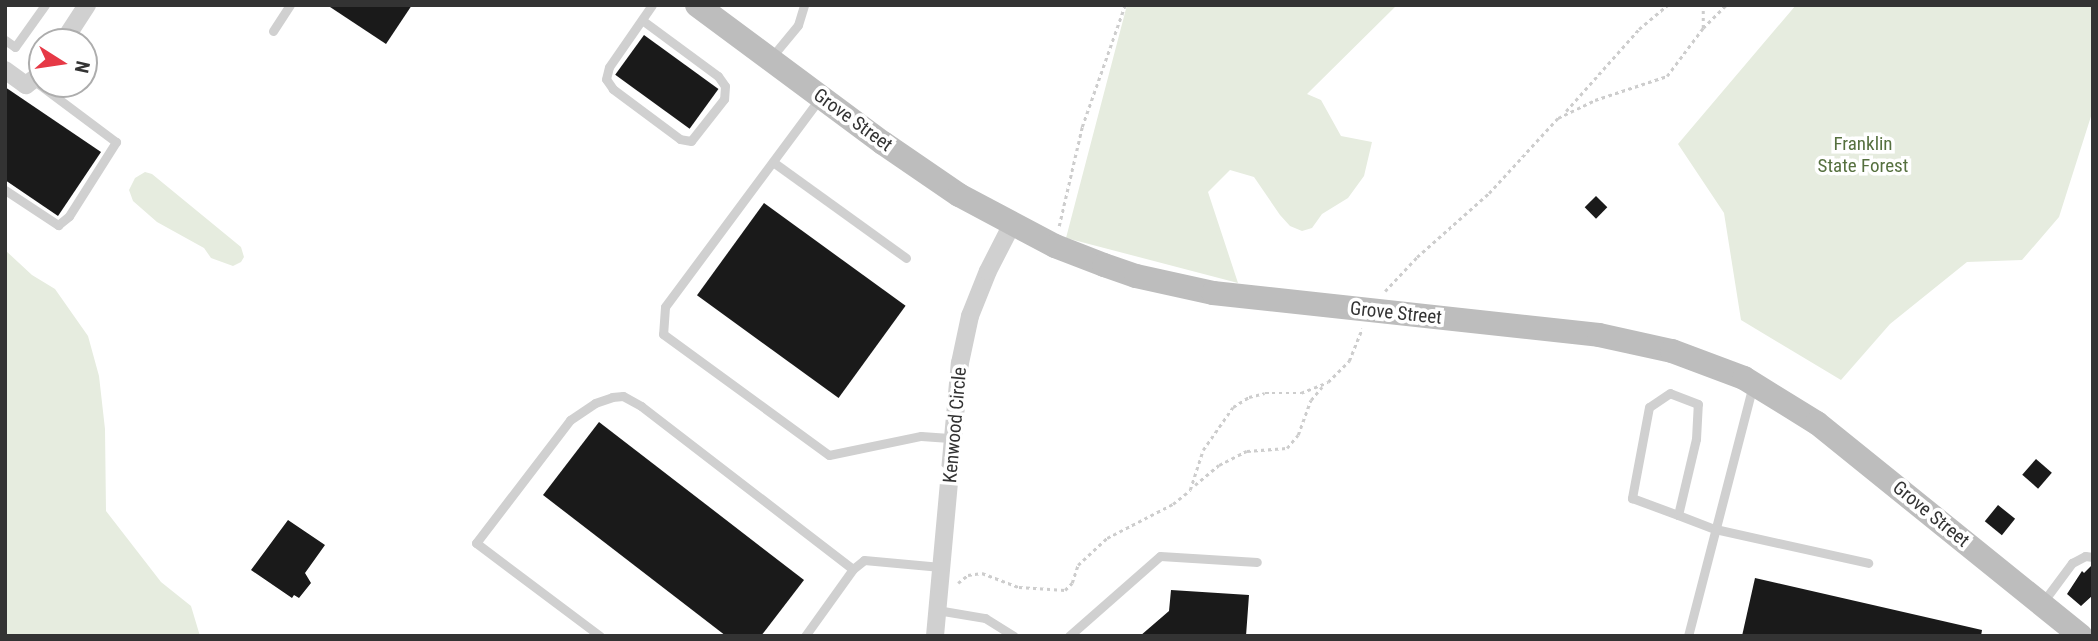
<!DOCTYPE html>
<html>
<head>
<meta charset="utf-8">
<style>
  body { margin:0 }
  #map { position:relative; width:2098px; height:641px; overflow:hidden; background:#fff; font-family:"Roboto Condensed",sans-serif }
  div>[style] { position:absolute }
  .green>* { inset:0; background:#e6ecdf }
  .building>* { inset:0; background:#1a1a1a; transform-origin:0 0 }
  .path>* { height:2.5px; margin-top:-1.25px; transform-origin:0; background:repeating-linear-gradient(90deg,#cdcdcd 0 3.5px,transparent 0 7px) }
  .lane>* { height:9px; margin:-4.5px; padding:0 4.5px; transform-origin:4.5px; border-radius:4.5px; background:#d0d0d0 }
  .street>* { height:18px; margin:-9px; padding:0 9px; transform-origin:9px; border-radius:9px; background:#d0d0d0 }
  .secondary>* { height:24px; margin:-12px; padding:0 12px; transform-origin:12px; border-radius:12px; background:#bdbdbd }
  span { translate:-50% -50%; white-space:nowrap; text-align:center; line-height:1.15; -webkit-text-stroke:7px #fff; paint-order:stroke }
  .street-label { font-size:19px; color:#333 }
  .park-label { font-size:19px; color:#56703f }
  .frame { position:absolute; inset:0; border:7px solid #333; pointer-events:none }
  .north { position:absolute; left:28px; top:28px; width:70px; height:70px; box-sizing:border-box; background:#fff; border:2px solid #adadad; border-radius:50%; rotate:102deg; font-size:19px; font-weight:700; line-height:28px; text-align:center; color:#333 }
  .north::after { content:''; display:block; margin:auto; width:24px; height:32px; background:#e63946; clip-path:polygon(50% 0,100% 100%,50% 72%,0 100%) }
</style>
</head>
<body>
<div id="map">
  <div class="green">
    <i style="clip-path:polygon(1127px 5px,1397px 5px,1307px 94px,1321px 100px,1341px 136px,1372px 142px,1364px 176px,1348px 198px,1322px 214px,1312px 228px,1302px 231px,1290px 226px,1280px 215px,1254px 177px,1230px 170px,1208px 192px,1238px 283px,1066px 238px)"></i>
    <i style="clip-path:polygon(1796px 5px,2093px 5px,2093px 110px,2059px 217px,2022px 260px,1967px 262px,1890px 324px,1841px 380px,1741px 320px,1724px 213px,1678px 144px)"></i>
    <i style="clip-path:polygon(145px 172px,152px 174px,241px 247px,244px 257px,241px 262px,233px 266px,211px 258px,204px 248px,157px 222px,133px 201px,129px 190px,135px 178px)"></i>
    <i style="clip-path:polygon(5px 250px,32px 275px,55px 289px,88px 336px,99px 376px,105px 429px,106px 511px,161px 582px,191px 606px,200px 636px,5px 636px)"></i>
  </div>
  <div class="building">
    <i style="clip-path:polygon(327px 5px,412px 5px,386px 44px)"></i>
    <i style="left:644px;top:35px;width:92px;height:49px;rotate:36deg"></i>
    <i style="clip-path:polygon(5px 87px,101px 152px,58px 216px,5px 180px)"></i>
    <i style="left:1596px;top:196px;width:16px;height:16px;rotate:45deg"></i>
    <i style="left:764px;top:203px;width:175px;height:114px;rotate:36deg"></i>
    <i style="clip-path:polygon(599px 422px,804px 580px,761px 636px,726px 636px,543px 495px)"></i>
    <i style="left:2036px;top:459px;width:21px;height:21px;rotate:41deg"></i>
    <i style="left:1998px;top:505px;width:22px;height:21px;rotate:39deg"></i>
    <i style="clip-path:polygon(288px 520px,325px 545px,305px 573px,311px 583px,299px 598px,294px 595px,292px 598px,251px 570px)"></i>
    <i style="clip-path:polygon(2093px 564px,2093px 595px,2081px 606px,2067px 594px,2082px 571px,2084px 573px)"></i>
    <i style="clip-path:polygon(1755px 578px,1982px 630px,1981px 636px,1742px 636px)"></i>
    <i style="clip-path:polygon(1171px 590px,1249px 595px,1246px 636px,1140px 636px,1169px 611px)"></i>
  </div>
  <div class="path">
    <i style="left:1703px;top:28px;width:33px;rotate:-45deg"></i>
    <i style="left:1566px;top:111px;width:110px;rotate:-48.3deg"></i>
    <i style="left:1639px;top:29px;width:38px;rotate:-40deg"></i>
    <i style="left:1059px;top:226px;width:102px;rotate:-76.9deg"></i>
    <i style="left:1082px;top:127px;width:129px;rotate:-70.6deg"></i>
    <i style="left:1385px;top:291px;width:47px;rotate:-46.7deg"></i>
    <i style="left:1417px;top:257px;width:96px;rotate:-41.6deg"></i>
    <i style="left:1489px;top:193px;width:102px;rotate:-47.4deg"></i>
    <i style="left:1558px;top:118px;width:41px;rotate:-25.9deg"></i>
    <i style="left:1595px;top:100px;width:76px;rotate:-18.4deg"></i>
    <i style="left:1667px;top:76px;width:60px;rotate:-53.1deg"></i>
    <i style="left:1703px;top:28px;width:23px;rotate:-90deg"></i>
    <i style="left:1195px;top:485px;width:31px;rotate:-40deg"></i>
    <i style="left:1219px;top:465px;width:31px;rotate:-27deg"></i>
    <i style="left:1247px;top:451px;width:40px;rotate:-4.3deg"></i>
    <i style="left:1287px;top:448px;width:17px;rotate:-50deg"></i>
    <i style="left:1298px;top:435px;width:37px;rotate:-70deg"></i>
    <i style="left:1311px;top:400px;width:17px;rotate:-50deg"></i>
    <i style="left:958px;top:583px;width:13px;rotate:-39deg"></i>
    <i style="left:968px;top:575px;width:14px;rotate:-8deg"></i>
    <i style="left:982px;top:573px;width:40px;rotate:21deg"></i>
    <i style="left:1019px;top:587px;width:46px;rotate:3.7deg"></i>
    <i style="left:1065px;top:590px;width:10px;rotate:-45deg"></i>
    <i style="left:1072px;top:583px;width:19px;rotate:-72deg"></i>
    <i style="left:1078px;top:565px;width:40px;rotate:-43deg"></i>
    <i style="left:1107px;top:538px;width:74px;rotate:-27.3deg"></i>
    <i style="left:1173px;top:504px;width:22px;rotate:-39deg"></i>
    <i style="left:1190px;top:490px;width:42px;rotate:-72deg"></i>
    <i style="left:1203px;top:450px;width:52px;rotate:-55.1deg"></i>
    <i style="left:1233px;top:407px;width:19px;rotate:-32deg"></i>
    <i style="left:1249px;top:397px;width:16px;rotate:-14deg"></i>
    <i style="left:1265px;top:393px;width:36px"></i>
    <i style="left:1301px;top:393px;width:29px;rotate:-22deg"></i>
    <i style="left:1328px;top:382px;width:30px;rotate:-45deg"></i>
    <i style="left:1349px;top:361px;width:35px;rotate:-68deg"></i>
  </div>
  <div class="lane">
    <i style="left:642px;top:20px;width:94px;rotate:36.4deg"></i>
    <i style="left:718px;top:76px;width:12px;rotate:55deg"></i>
    <i style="left:725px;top:86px;width:13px;rotate:94deg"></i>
    <i style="left:724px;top:99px;width:53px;rotate:128.2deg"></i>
    <i style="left:691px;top:141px;width:11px;rotate:-170deg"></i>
    <i style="left:680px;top:139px;width:84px;rotate:-143.3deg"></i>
    <i style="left:613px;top:89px;width:12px;rotate:-125deg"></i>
    <i style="left:606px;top:79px;width:12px;rotate:-76deg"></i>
    <i style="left:609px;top:67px;width:75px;rotate:-55.3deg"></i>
    <i style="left:273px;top:31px;width:31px;rotate:-57deg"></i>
    <i style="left:5px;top:40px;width:12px;rotate:35deg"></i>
    <i style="left:15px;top:47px;width:52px;rotate:-54.5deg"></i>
    <i style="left:770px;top:59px;width:44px;rotate:-50.5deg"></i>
    <i style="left:798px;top:25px;width:21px;rotate:-73deg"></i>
    <i style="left:820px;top:98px;width:260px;rotate:126.6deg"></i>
    <i style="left:665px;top:307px;width:27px;rotate:94deg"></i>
    <i style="left:663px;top:334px;width:205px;rotate:36.1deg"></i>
    <i style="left:829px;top:455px;width:94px;rotate:-11.7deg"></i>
    <i style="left:921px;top:436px;width:32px;rotate:4deg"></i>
    <i style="left:773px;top:162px;width:164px;rotate:35.8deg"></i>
    <i style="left:5px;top:190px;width:64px;rotate:33.4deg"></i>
    <i style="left:58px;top:225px;width:14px;rotate:-39deg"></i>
    <i style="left:69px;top:216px;width:88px;rotate:-57.6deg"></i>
    <i style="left:116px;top:142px;width:104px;rotate:-143.2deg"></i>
    <i style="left:1678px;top:515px;width:78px;rotate:-76.7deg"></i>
    <i style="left:1696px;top:439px;width:35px;rotate:-87deg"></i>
    <i style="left:1698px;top:404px;width:30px;rotate:-159deg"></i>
    <i style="left:1670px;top:393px;width:25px;rotate:146deg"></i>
    <i style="left:1649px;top:407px;width:93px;rotate:100.6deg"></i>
    <i style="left:1632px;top:498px;width:49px;rotate:20.3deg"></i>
    <i style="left:1678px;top:515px;width:40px;rotate:21deg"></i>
    <i style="left:1715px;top:529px;width:157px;rotate:12.5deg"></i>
    <i style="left:2043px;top:602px;width:49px;rotate:-53.4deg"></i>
    <i style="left:2072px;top:563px;width:15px;rotate:-28deg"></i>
    <i style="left:2085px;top:556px;width:8px;rotate:7deg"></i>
    <i style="left:937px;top:610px;width:49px;rotate:9.5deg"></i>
    <i style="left:985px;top:618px;width:34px;rotate:32deg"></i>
    <i style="left:600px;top:636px;width:155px;rotate:-143.1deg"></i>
    <i style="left:476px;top:543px;width:155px;rotate:-52.6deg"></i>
    <i style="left:570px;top:420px;width:30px;rotate:-34deg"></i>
    <i style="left:595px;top:403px;width:18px;rotate:-19deg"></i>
    <i style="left:612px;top:397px;width:11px;rotate:-5deg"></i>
    <i style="left:623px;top:396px;width:21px;rotate:29deg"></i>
    <i style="left:641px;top:406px;width:267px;rotate:37.6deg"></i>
    <i style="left:805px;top:636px;width:82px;rotate:-54.4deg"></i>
    <i style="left:853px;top:569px;width:14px;rotate:-39deg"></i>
    <i style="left:864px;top:560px;width:77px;rotate:5.2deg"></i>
    <i style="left:1069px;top:636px;width:121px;rotate:-41.3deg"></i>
    <i style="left:1160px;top:556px;width:97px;rotate:3.5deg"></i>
    <i style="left:1688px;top:636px;width:260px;rotate:-75.5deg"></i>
  </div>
  <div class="street">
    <i style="left:63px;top:42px;width:44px;rotate:-57deg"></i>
    <i style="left:5px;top:70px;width:26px;rotate:36deg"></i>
    <i style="left:26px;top:85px;width:20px;rotate:-37deg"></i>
    <i style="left:935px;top:636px;width:274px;rotate:-84.8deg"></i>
    <i style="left:960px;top:363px;width:48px;rotate:-78deg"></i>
    <i style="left:970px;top:316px;width:48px;rotate:-68.2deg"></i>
    <i style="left:988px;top:271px;width:53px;rotate:-62.9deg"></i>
  </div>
  <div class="secondary">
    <i style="left:697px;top:5px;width:232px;rotate:36.6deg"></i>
    <i style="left:883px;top:143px;width:92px;rotate:34.4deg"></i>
    <i style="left:959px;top:195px;width:109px;rotate:28deg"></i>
    <i style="left:1055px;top:246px;width:53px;rotate:21.2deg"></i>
    <i style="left:1104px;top:265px;width:34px;rotate:19deg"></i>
    <i style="left:1136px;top:276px;width:79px;rotate:12.4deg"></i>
    <i style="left:1213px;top:293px;width:388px;rotate:6.2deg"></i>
    <i style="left:1599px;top:335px;width:75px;rotate:12.4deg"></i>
    <i style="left:1672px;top:351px;width:77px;rotate:20.6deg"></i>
    <i style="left:1744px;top:378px;width:86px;rotate:31.7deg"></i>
    <i style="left:1817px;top:423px;width:339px;rotate:38.9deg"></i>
  </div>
  <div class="street-label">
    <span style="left:853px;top:120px;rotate:36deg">Grove Street</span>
    <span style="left:1396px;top:313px;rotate:6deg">Grove Street</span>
    <span style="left:955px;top:425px;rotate:-85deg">Kenwood Circle</span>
    <span style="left:1931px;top:514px;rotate:39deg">Grove Street</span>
  </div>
  <div class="park-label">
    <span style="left:1863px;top:155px">Franklin<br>State Forest</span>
  </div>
  <div class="frame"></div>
  <div class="north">N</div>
</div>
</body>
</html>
